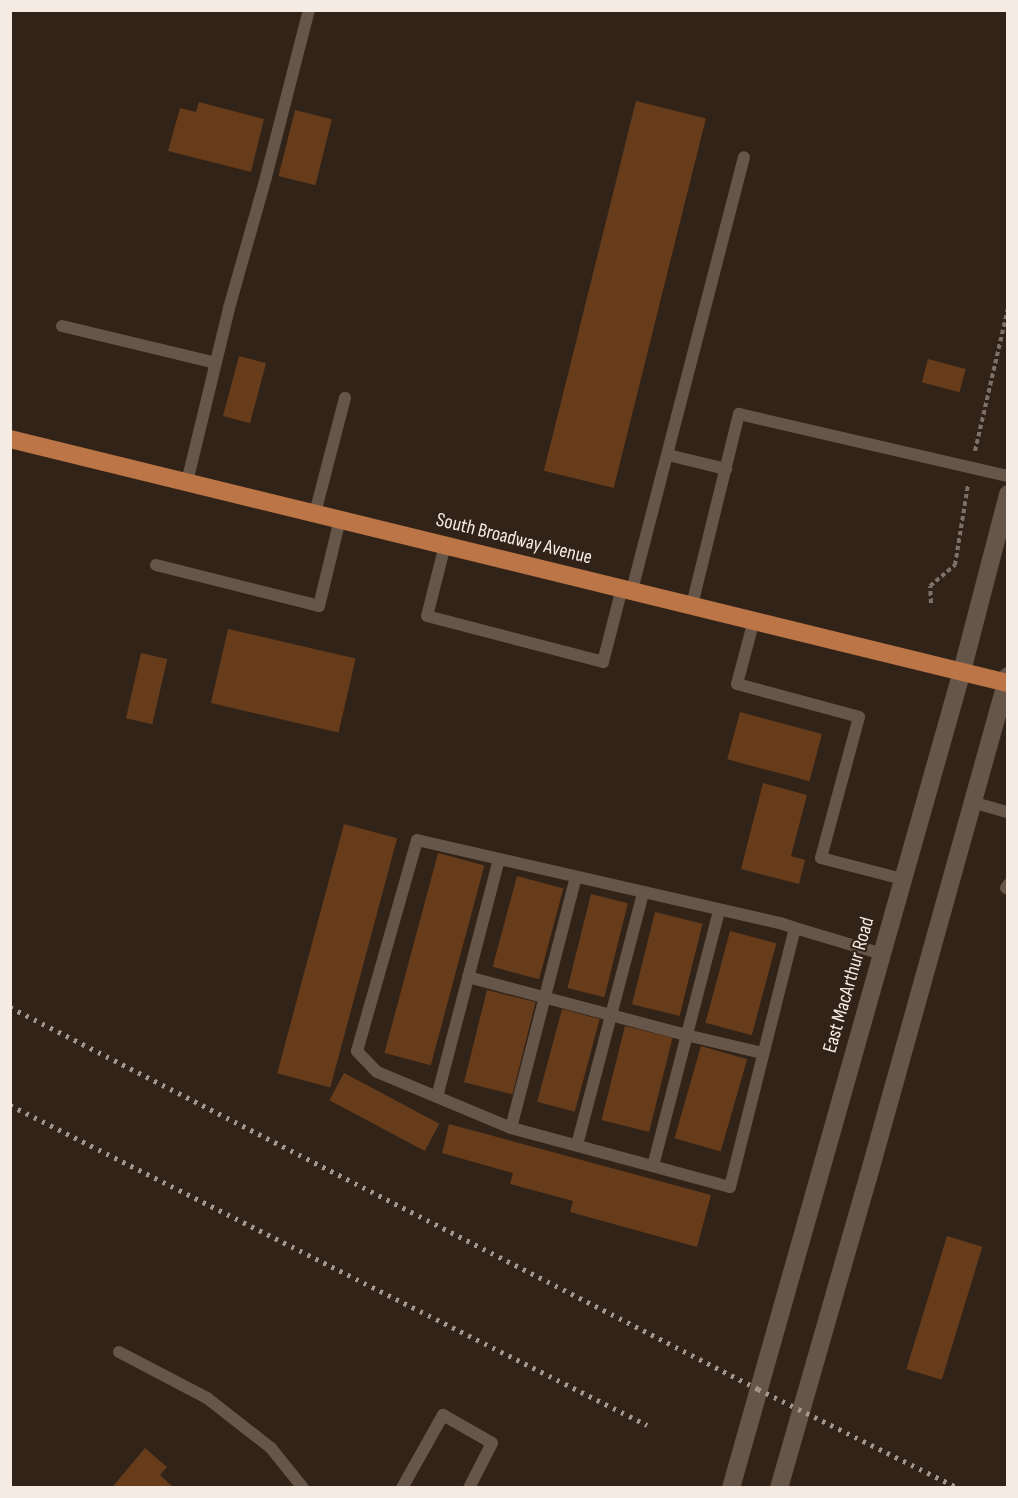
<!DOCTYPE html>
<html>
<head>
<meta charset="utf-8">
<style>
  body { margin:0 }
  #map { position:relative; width:1018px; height:1498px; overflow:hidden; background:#322318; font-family:"Sofia Sans Condensed",sans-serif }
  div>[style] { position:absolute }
  .building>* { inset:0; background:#663c1b; transform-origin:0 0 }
  .path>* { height:4px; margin-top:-2px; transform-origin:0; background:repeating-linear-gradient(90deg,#7e7167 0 4.5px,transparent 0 7.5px) }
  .service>* { height:12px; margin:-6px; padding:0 6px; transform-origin:6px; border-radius:6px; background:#665549 }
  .tertiary>* { height:18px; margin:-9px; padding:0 9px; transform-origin:9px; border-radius:9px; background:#665549 }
  .primary>* { height:18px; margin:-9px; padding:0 9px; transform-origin:9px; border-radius:9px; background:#bc7546 }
  .rail>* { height:4.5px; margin-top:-2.25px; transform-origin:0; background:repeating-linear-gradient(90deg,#a3978e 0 3px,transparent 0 9px) }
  span { translate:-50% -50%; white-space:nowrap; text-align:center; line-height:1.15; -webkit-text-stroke:4.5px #322318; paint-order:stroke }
  .street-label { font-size:20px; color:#f5ebe3 }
  .frame { position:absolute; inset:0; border:12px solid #f5ebe3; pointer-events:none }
</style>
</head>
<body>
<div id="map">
  <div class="building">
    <i style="left:636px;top:101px;width:72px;height:381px;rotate:14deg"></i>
    <i style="clip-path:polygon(199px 102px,264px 119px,251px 172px,168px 151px,180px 108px,196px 112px)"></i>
    <i style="left:295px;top:110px;width:38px;height:68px;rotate:14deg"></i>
    <i style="left:239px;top:356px;width:28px;height:62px;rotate:15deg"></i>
    <i style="left:928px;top:359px;width:39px;height:24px;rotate:15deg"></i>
    <i style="left:228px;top:629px;width:131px;height:76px;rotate:13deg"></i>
    <i style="left:141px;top:653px;width:27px;height:67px;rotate:13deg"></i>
    <i style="left:740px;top:712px;width:85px;height:49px;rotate:15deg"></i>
    <i style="clip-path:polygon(763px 783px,807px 795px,791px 856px,805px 860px,799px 884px,741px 869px)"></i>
    <i style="left:344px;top:824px;width:55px;height:258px;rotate:15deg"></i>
    <i style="left:438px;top:853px;width:48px;height:207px;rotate:15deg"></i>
    <i style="left:517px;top:876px;width:48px;height:94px;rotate:15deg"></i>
    <i style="left:591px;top:894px;width:38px;height:97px;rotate:14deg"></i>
    <i style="left:655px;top:912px;width:49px;height:95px;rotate:14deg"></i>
    <i style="left:730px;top:931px;width:48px;height:95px;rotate:15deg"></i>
    <i style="left:487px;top:990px;width:50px;height:95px;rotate:14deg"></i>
    <i style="left:562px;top:1009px;width:39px;height:96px;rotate:15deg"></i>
    <i style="left:625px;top:1026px;width:49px;height:97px;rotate:14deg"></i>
    <i style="left:701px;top:1046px;width:48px;height:96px;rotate:16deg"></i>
    <i style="left:344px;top:1073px;width:108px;height:31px;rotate:28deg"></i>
    <i style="clip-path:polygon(449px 1124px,711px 1195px,697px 1247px,570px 1212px,573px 1201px,510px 1184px,513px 1173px,442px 1153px)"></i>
    <i style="left:947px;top:1236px;width:37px;height:139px;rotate:17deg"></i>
    <i style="clip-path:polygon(145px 1448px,167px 1467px,160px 1475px,174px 1488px,117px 1488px,114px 1485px)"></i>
  </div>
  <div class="path">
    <i style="left:975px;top:451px;width:147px;rotate:-77deg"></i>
    <i style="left:931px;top:603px;width:17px;rotate:-93deg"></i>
    <i style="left:930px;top:586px;width:33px;rotate:-40deg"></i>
    <i style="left:955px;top:565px;width:81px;rotate:-80.8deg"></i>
  </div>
  <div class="service">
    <i style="left:62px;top:326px;width:158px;rotate:13.5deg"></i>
    <i style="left:668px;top:455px;width:60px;rotate:13.6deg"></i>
    <i style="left:187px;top:482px;width:179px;rotate:-76.4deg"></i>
    <i style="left:229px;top:308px;width:136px;rotate:-74.2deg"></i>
    <i style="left:266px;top:177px;width:172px;rotate:-75.6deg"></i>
    <i style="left:315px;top:513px;width:119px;rotate:-75.4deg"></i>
    <i style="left:445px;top:545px;width:73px;rotate:104.2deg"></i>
    <i style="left:427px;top:616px;width:182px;rotate:14.6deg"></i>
    <i style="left:603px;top:662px;width:76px;rotate:-75.6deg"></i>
    <i style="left:156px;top:565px;width:168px;rotate:14.1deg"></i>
    <i style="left:319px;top:606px;width:89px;rotate:-76.4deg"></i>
    <i style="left:632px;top:590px;width:447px;rotate:-75.5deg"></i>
    <i style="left:692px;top:605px;width:197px;rotate:-76.2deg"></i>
    <i style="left:739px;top:414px;width:276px;rotate:13deg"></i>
    <i style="left:754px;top:620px;width:66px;rotate:104.9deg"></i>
    <i style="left:737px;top:684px;width:126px;rotate:15.1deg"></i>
    <i style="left:859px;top:717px;width:146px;rotate:105.1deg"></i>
    <i style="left:821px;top:858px;width:84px;rotate:14.5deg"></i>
    <i style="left:972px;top:802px;width:37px;rotate:16deg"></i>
    <i style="left:1006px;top:888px;width:4px;rotate:-56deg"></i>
    <i style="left:795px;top:928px;width:267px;rotate:104.1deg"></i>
    <i style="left:730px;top:1187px;width:227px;rotate:-164.9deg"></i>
    <i style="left:511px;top:1128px;width:145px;rotate:-157.3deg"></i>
    <i style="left:377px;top:1072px;width:29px;rotate:-134deg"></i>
    <i style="left:357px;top:1051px;width:219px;rotate:-74.1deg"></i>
    <i style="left:417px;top:840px;width:372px;rotate:12.9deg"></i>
    <i style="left:780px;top:923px;width:16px;rotate:18deg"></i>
    <i style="left:795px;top:928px;width:91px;rotate:16.6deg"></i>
    <i style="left:468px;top:977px;width:226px;rotate:14.9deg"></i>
    <i style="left:686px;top:1035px;width:79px;rotate:13.2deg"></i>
    <i style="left:437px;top:1097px;width:246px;rotate:-75.4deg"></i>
    <i style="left:511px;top:1128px;width:259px;rotate:-75.5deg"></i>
    <i style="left:577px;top:1145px;width:260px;rotate:-75.3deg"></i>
    <i style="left:653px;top:1166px;width:264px;rotate:-75.5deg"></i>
    <i style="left:119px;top:1352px;width:99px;rotate:27.6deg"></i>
    <i style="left:207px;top:1398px;width:81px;rotate:38deg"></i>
    <i style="left:271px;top:1448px;width:51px;rotate:51.3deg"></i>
    <i style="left:402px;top:1488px;width:84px;rotate:-60.7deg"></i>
    <i style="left:443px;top:1415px;width:56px;rotate:29.7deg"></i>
    <i style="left:492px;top:1443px;width:51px;rotate:117.1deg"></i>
  </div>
  <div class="tertiary">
    <i style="left:731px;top:1488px;width:849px;rotate:-74.21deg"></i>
    <i style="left:962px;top:671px;width:183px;rotate:-75.4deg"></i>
    <i style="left:779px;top:1488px;width:323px;rotate:-74deg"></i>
    <i style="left:868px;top:1178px;width:521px;rotate:-74.42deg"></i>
  </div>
  <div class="primary">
    <i style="left:10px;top:439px;width:1027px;rotate:13.74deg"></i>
  </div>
  <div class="rail">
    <i style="left:10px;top:1007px;width:840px;rotate:27.05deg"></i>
    <i style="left:758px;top:1389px;width:223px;rotate:26.3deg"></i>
    <i style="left:10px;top:1105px;width:713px;rotate:26.67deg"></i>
  </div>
  <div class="street-label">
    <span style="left:514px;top:539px;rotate:14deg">South Broadway Avenue</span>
    <span style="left:849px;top:985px;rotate:-74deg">East MacArthur Road</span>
  </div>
  <div class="frame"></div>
</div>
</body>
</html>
